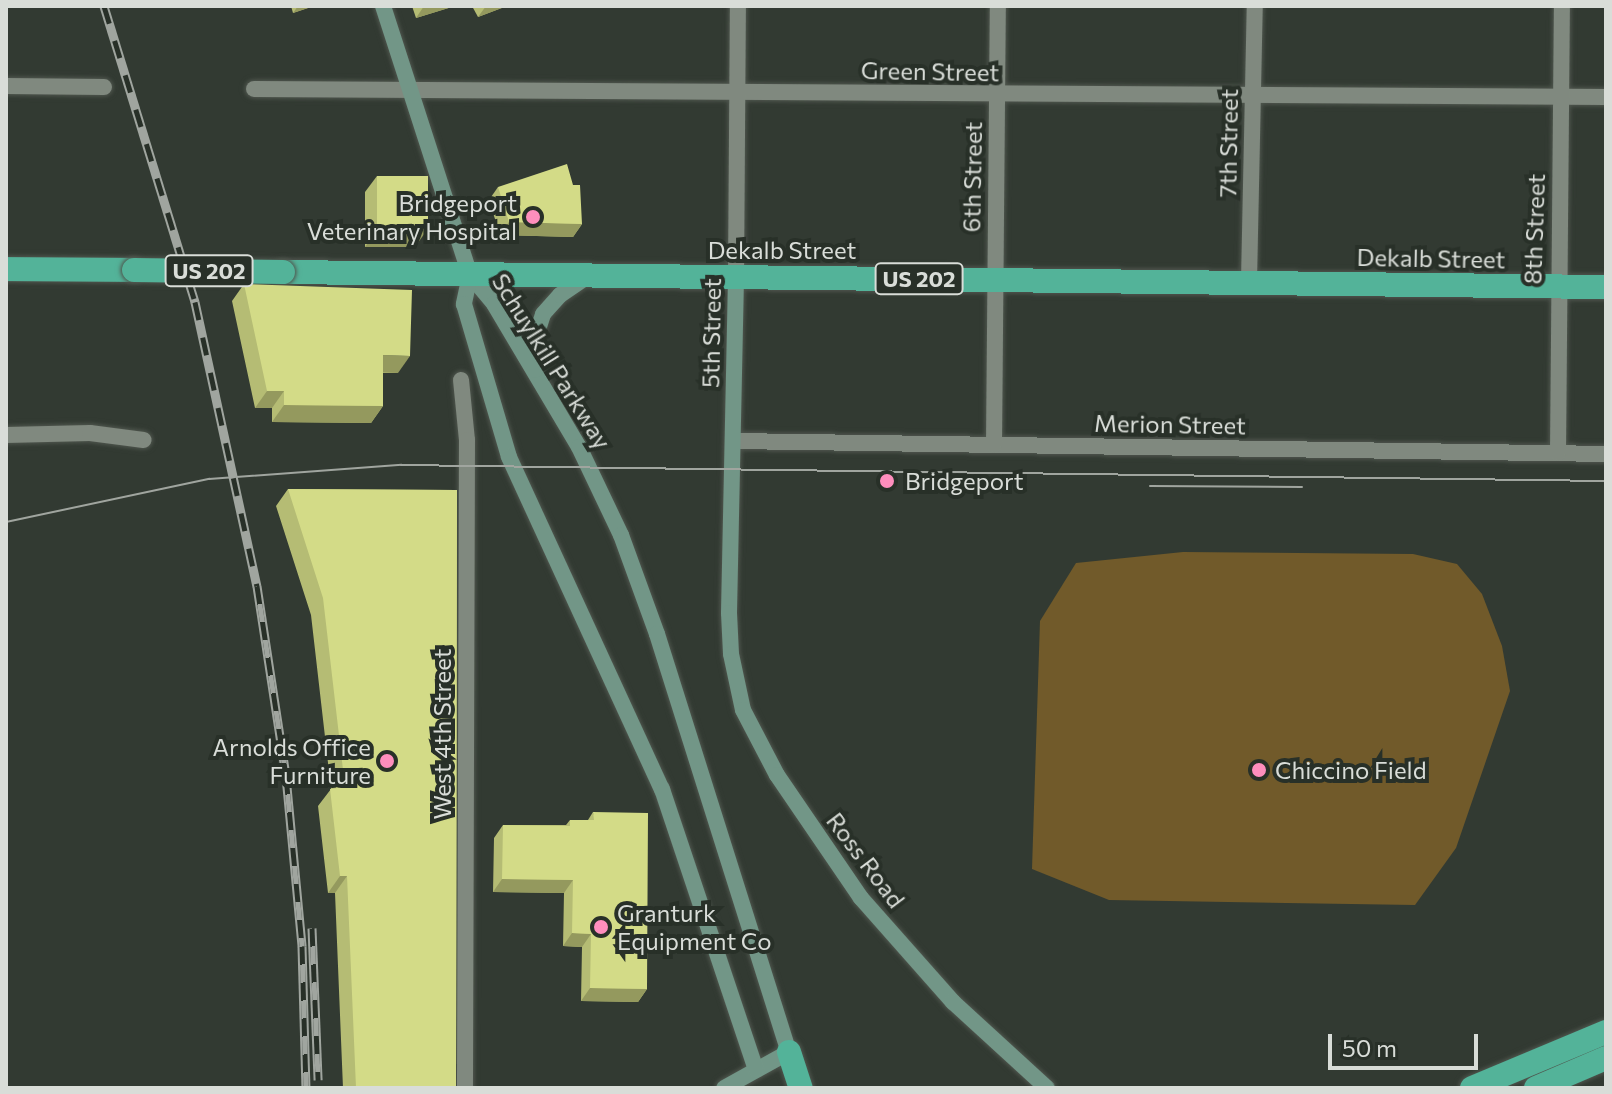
<!DOCTYPE html>
<html>
<head>
<meta charset="utf-8">
<style>
  body { margin:0 }
  #map { position:relative; width:1612px; height:1094px; overflow:hidden; background:#323a32; font-family:Commissioner,sans-serif }
  div>[style] { position:absolute }
  .green>* { inset:0; background:#715a2a }
  .roads { filter:drop-shadow(0 0 2px #4f564e) drop-shadow(0 0 2px #4f564e) }
  .street>* { height:16px; margin:-8px; padding:0 8px; transform-origin:8px; border-radius:8px; background:#80897f }
  .secondary>* { height:16px; margin:-8px; padding:0 8px; transform-origin:8px; border-radius:8px; background:#729687 }
  .highway>* { height:24px; margin:-12px; padding:0 12px; transform-origin:12px; border-radius:12px; background:#53b399 }
  .tram>* { height:2px; margin:-1px; padding:0 1px; transform-origin:1px; border-radius:1px; background:#a0a59f }
  .rail>* { height:9px; margin-top:-4.5px; transform-origin:0; background:repeating-linear-gradient(90deg,#283028 0 18px,#a0a59f 0 36px); box-sizing:border-box; border-block:2px solid #a0a59f }
  .bridges { filter:drop-shadow(0 0 2px #4f564e) drop-shadow(0 0 2px #4f564e) }
  .highway-bridge>* { height:24px; margin:-12px; padding:0 12px; transform-origin:12px; border-radius:12px; background:#53b399 }
  .wall>* { inset:0; background:#b5bc74 }
  .shaded-wall>* { inset:0; background:#94995e }
  .building>* { inset:0; background:#d3db87; transform-origin:0 0 }
  .dots>* { width:22px; height:22px; translate:-50% -50%; box-sizing:border-box; border:4px solid #283028; border-radius:50% }
  span { translate:-50% -50%; white-space:nowrap; text-align:center; line-height:1.15; -webkit-text-stroke:8px #283028; paint-order:stroke }
  .shield-label span { padding:2px 6px; background:#283028; border:2px solid; border-radius:6px; -webkit-text-stroke-width:0 }
  .shield-label { font-size:22px; color:#d9ddd8; font-weight:700 }
  .street-label { font-size:24px; color:#d9ddd8 }
  .poi-label { font-size:24px; color:#d9ddd8 }
  .right { translate:-100% -50%; text-align:right }
  .left { translate:0 -50%; text-align:left }
  .frame { position:absolute; inset:0; border:8px solid #d9ddd8; pointer-events:none }
  .scale { position:absolute; left:1328px; top:1034px; width:150px; height:36px; box-sizing:border-box; border:4px solid #d9ddd8; border-top:0; padding-left:10px; font-size:24px; line-height:28px; white-space:nowrap; color:#d9ddd8; -webkit-text-stroke:6px #283028; paint-order:stroke }
</style>
</head>
<body>
<div id="map">
  <div class="green">
    <i style="clip-path:polygon(1183px 552px,1413px 554px,1457px 564px,1482px 594px,1502px 646px,1510px 691px,1456px 848px,1415px 905px,1109px 900px,1032px 869px,1040px 621px,1076px 563px)"></i>
  </div>
  <div class="roads">
    <div class="street">
      <i style="left:6px;top:86px;width:98px;rotate:0.6deg"></i>
      <i style="left:254px;top:89px;width:1352px;rotate:0.34deg"></i>
      <i style="left:736px;top:278px;width:272px;rotate:-89.6deg"></i>
      <i style="left:1249px;top:281px;width:275px;rotate:-88.8deg"></i>
      <i style="left:461px;top:380px;width:60px;rotate:84.3deg"></i>
      <i style="left:467px;top:440px;width:648px;rotate:90.18deg"></i>
      <i style="left:6px;top:435px;width:84px;rotate:-1.4deg"></i>
      <i style="left:90px;top:433px;width:54px;rotate:7.4deg"></i>
      <i style="left:733px;top:441px;width:873px;rotate:0.85deg"></i>
      <i style="left:994px;top:445px;width:439px;rotate:-89.5deg"></i>
      <i style="left:1558px;top:453px;width:447px;rotate:-89.5deg"></i>
    </div>
    <div class="secondary">
      <i style="left:383px;top:6px;width:283px;rotate:72.1deg"></i>
      <i style="left:470px;top:275px;width:38px;rotate:50deg"></i>
      <i style="left:494px;top:304px;width:166px;rotate:59.3deg"></i>
      <i style="left:579px;top:447px;width:98px;rotate:64.5deg"></i>
      <i style="left:621px;top:535px;width:105px;rotate:70deg"></i>
      <i style="left:657px;top:634px;width:438px;rotate:72.5deg"></i>
      <i style="left:789px;top:1052px;width:74px;rotate:151deg"></i>
      <i style="left:470px;top:275px;width:30px;rotate:102deg"></i>
      <i style="left:464px;top:304px;width:159px;rotate:73.6deg"></i>
      <i style="left:509px;top:457px;width:366px;rotate:65.3deg"></i>
      <i style="left:662px;top:789px;width:296px;rotate:71.5deg"></i>
      <i style="left:736px;top:278px;width:335px;rotate:91.2deg"></i>
      <i style="left:729px;top:613px;width:41px;rotate:87.2deg"></i>
      <i style="left:731px;top:654px;width:57px;rotate:77.9deg"></i>
      <i style="left:743px;top:710px;width:73px;rotate:62.4deg"></i>
      <i style="left:777px;top:775px;width:149px;rotate:55.7deg"></i>
      <i style="left:861px;top:898px;width:139px;rotate:48.5deg"></i>
      <i style="left:953px;top:1002px;width:127px;rotate:42.5deg"></i>
      <i style="left:535px;top:370px;width:31px;rotate:-90deg"></i>
      <i style="left:535px;top:339px;width:26px;rotate:-72deg"></i>
      <i style="left:543px;top:314px;width:25px;rotate:-48deg"></i>
      <i style="left:560px;top:295px;width:34px;rotate:-34deg"></i>
    </div>
    <div class="highway">
      <i style="left:6px;top:269px;width:128px;rotate:0.4deg"></i>
      <i style="left:283px;top:272px;width:1323px;rotate:0.65deg"></i>
      <i style="left:789px;top:1052px;width:38px;rotate:72deg"></i>
      <i style="left:1472px;top:1088px;width:145px;rotate:-22.7deg"></i>
      <i style="left:1536px;top:1088px;width:76px;rotate:-23.2deg"></i>
    </div>
  </div>
  <div class="tram">
    <i style="left:1150px;top:486px;width:152px;rotate:0.4deg"></i>
    <i style="left:6px;top:522px;width:208px;rotate:-12deg"></i>
    <i style="left:209px;top:479px;width:193px;rotate:-4.2deg"></i>
    <i style="left:401px;top:465px;width:1205px;rotate:0.76deg"></i>
  </div>
  <div class="rail">
    <i style="left:104px;top:6px;width:310px;rotate:72.9deg"></i>
    <i style="left:195px;top:302px;width:291px;rotate:77.7deg"></i>
    <i style="left:257px;top:586px;width:192px;rotate:81.3deg"></i>
    <i style="left:286px;top:776px;width:171px;rotate:84.6deg"></i>
    <i style="left:302px;top:946px;width:142px;rotate:88.4deg"></i>
    <i style="left:312px;top:928px;width:152px;rotate:87.7deg"></i>
  </div>
  <div class="bridges">
    <div class="highway-bridge">
      <i style="left:134px;top:270px;width:149px;rotate:0.8deg"></i>
    </div>
  </div>
  <div class="wall">
    <i style="clip-path:polygon(291px 6px,314px 6px,293px 13px)"></i>
    <i style="clip-path:polygon(412px 6px,455px 6px,416px 18px)"></i>
    <i style="clip-path:polygon(472px 6px,507px 6px,478px 17px)"></i>
    <i style="clip-path:polygon(377px 176px,415px 247px,365px 247px,365px 192px)"></i>
    <i style="clip-path:polygon(498px 187px,582px 224px,573px 237px,500px 235px,489px 200px)"></i>
    <i style="clip-path:polygon(244px 284px,398px 373px,383px 373px,383px 406px,371px 423px,272px 422px,272px 408px,255px 408px,232px 301px)"></i>
    <i style="clip-path:polygon(288px 489px,457px 490px,456px 1088px,343px 1088px,335px 893px,328px 893px,318px 806px,331px 789px,311px 615px,276px 506px)"></i>
    <i style="clip-path:polygon(593px 812px,647px 989px,638px 1002px,581px 1001px,582px 947px,563px 946px,564px 893px,493px 892px,494px 838px,503px 825px,566px 825px,570px 820px,588px 820px)"></i>
  </div>
  <div class="shaded-wall">
    <i style="clip-path:polygon(298px 6px,314px 6px,293px 13px)"></i>
    <i style="clip-path:polygon(424px 6px,455px 6px,416px 18px)"></i>
    <i style="clip-path:polygon(486px 6px,507px 6px,478px 17px)"></i>
    <i style="clip-path:polygon(509px 222px,582px 224px,573px 237px,500px 235px)"></i>
    <i style="clip-path:polygon(377px 230px,427px 230px,415px 247px,365px 247px)"></i>
    <i style="clip-path:polygon(383px 355px,410px 356px,398px 373px,371px 372px)"></i>
    <i style="clip-path:polygon(267px 391px,284px 391px,272px 408px,255px 408px)"></i>
    <i style="clip-path:polygon(284px 405px,383px 406px,371px 423px,272px 422px)"></i>
    <i style="clip-path:polygon(340px 876px,347px 876px,335px 893px,328px 893px)"></i>
    <i style="clip-path:polygon(502px 879px,573px 880px,564px 893px,493px 892px)"></i>
    <i style="clip-path:polygon(572px 933px,591px 934px,582px 947px,563px 946px)"></i>
    <i style="clip-path:polygon(590px 988px,647px 989px,638px 1002px,581px 1001px)"></i>
  </div>
  <div class="building">
    <i style="clip-path:polygon(567px 164px,573px 185px,580px 185px,582px 224px,509px 222px,498px 187px)"></i>
    <i style="left:377px;top:176px;width:51px;height:54px"></i>
    <i style="clip-path:polygon(244px 284px,412px 290px,410px 356px,383px 355px,383px 406px,284px 405px,284px 391px,267px 391px)"></i>
    <i style="clip-path:polygon(288px 489px,457px 490px,456px 1088px,356px 1088px,347px 876px,340px 876px,330px 789px,345px 787px,323px 598px)"></i>
    <i style="clip-path:polygon(593px 812px,648px 813px,647px 989px,590px 988px,591px 934px,572px 933px,573px 880px,502px 879px,503px 825px,570px 826px,570px 820px,594px 820px)"></i>
  </div>
  <div class="dots">
    <i style="left:533px;top:217px;background:#fe8ebd"></i>
    <i style="left:887px;top:481px;background:#fe8ebd"></i>
    <i style="left:387px;top:761px;background:#fe8ebd"></i>
    <i style="left:1259px;top:770px;background:#fe8ebd"></i>
    <i style="left:601px;top:927px;background:#fe8ebd"></i>
  </div>
  <div class="shield-label">
    <span style="left:209px;top:271px">US 202</span>
    <span style="left:919px;top:279px">US 202</span>
  </div>
  <div class="street-label">
    <span style="left:930px;top:71px;rotate:1deg">Green Street</span>
    <span style="left:1228px;top:143px;rotate:-89deg">7th Street</span>
    <span style="left:972px;top:177px;rotate:-89deg">6th Street</span>
    <span style="left:1534px;top:229px;rotate:-88deg">8th Street</span>
    <span style="left:782px;top:250px">Dekalb Street</span>
    <span style="left:1431px;top:258px;rotate:1deg">Dekalb Street</span>
    <span style="left:711px;top:333px;rotate:-89deg">5th Street</span>
    <span style="left:552px;top:361px;rotate:58deg">Schuylkill Parkway</span>
    <span style="left:1170px;top:424px;rotate:1deg">Merion Street</span>
    <span style="left:442px;top:734px;rotate:-90deg">West 4th Street</span>
    <span style="left:866px;top:860px;rotate:53deg">Ross Road</span>
  </div>
  <div class="poi-label">
    <span class="right" style="left:517px;top:217px">Bridgeport<br>Veterinary Hospital</span>
    <span class="left" style="left:905px;top:481px">Bridgeport</span>
    <span class="right" style="left:371px;top:761px">Arnolds Office<br>Furniture</span>
    <span class="left" style="left:1275px;top:770px">Chiccino Field</span>
    <span class="left" style="left:617px;top:927px">Granturk<br>Equipment Co</span>
  </div>
  <div class="frame"></div>
  <div class="scale">50 m</div>
</div>
</body>
</html>
